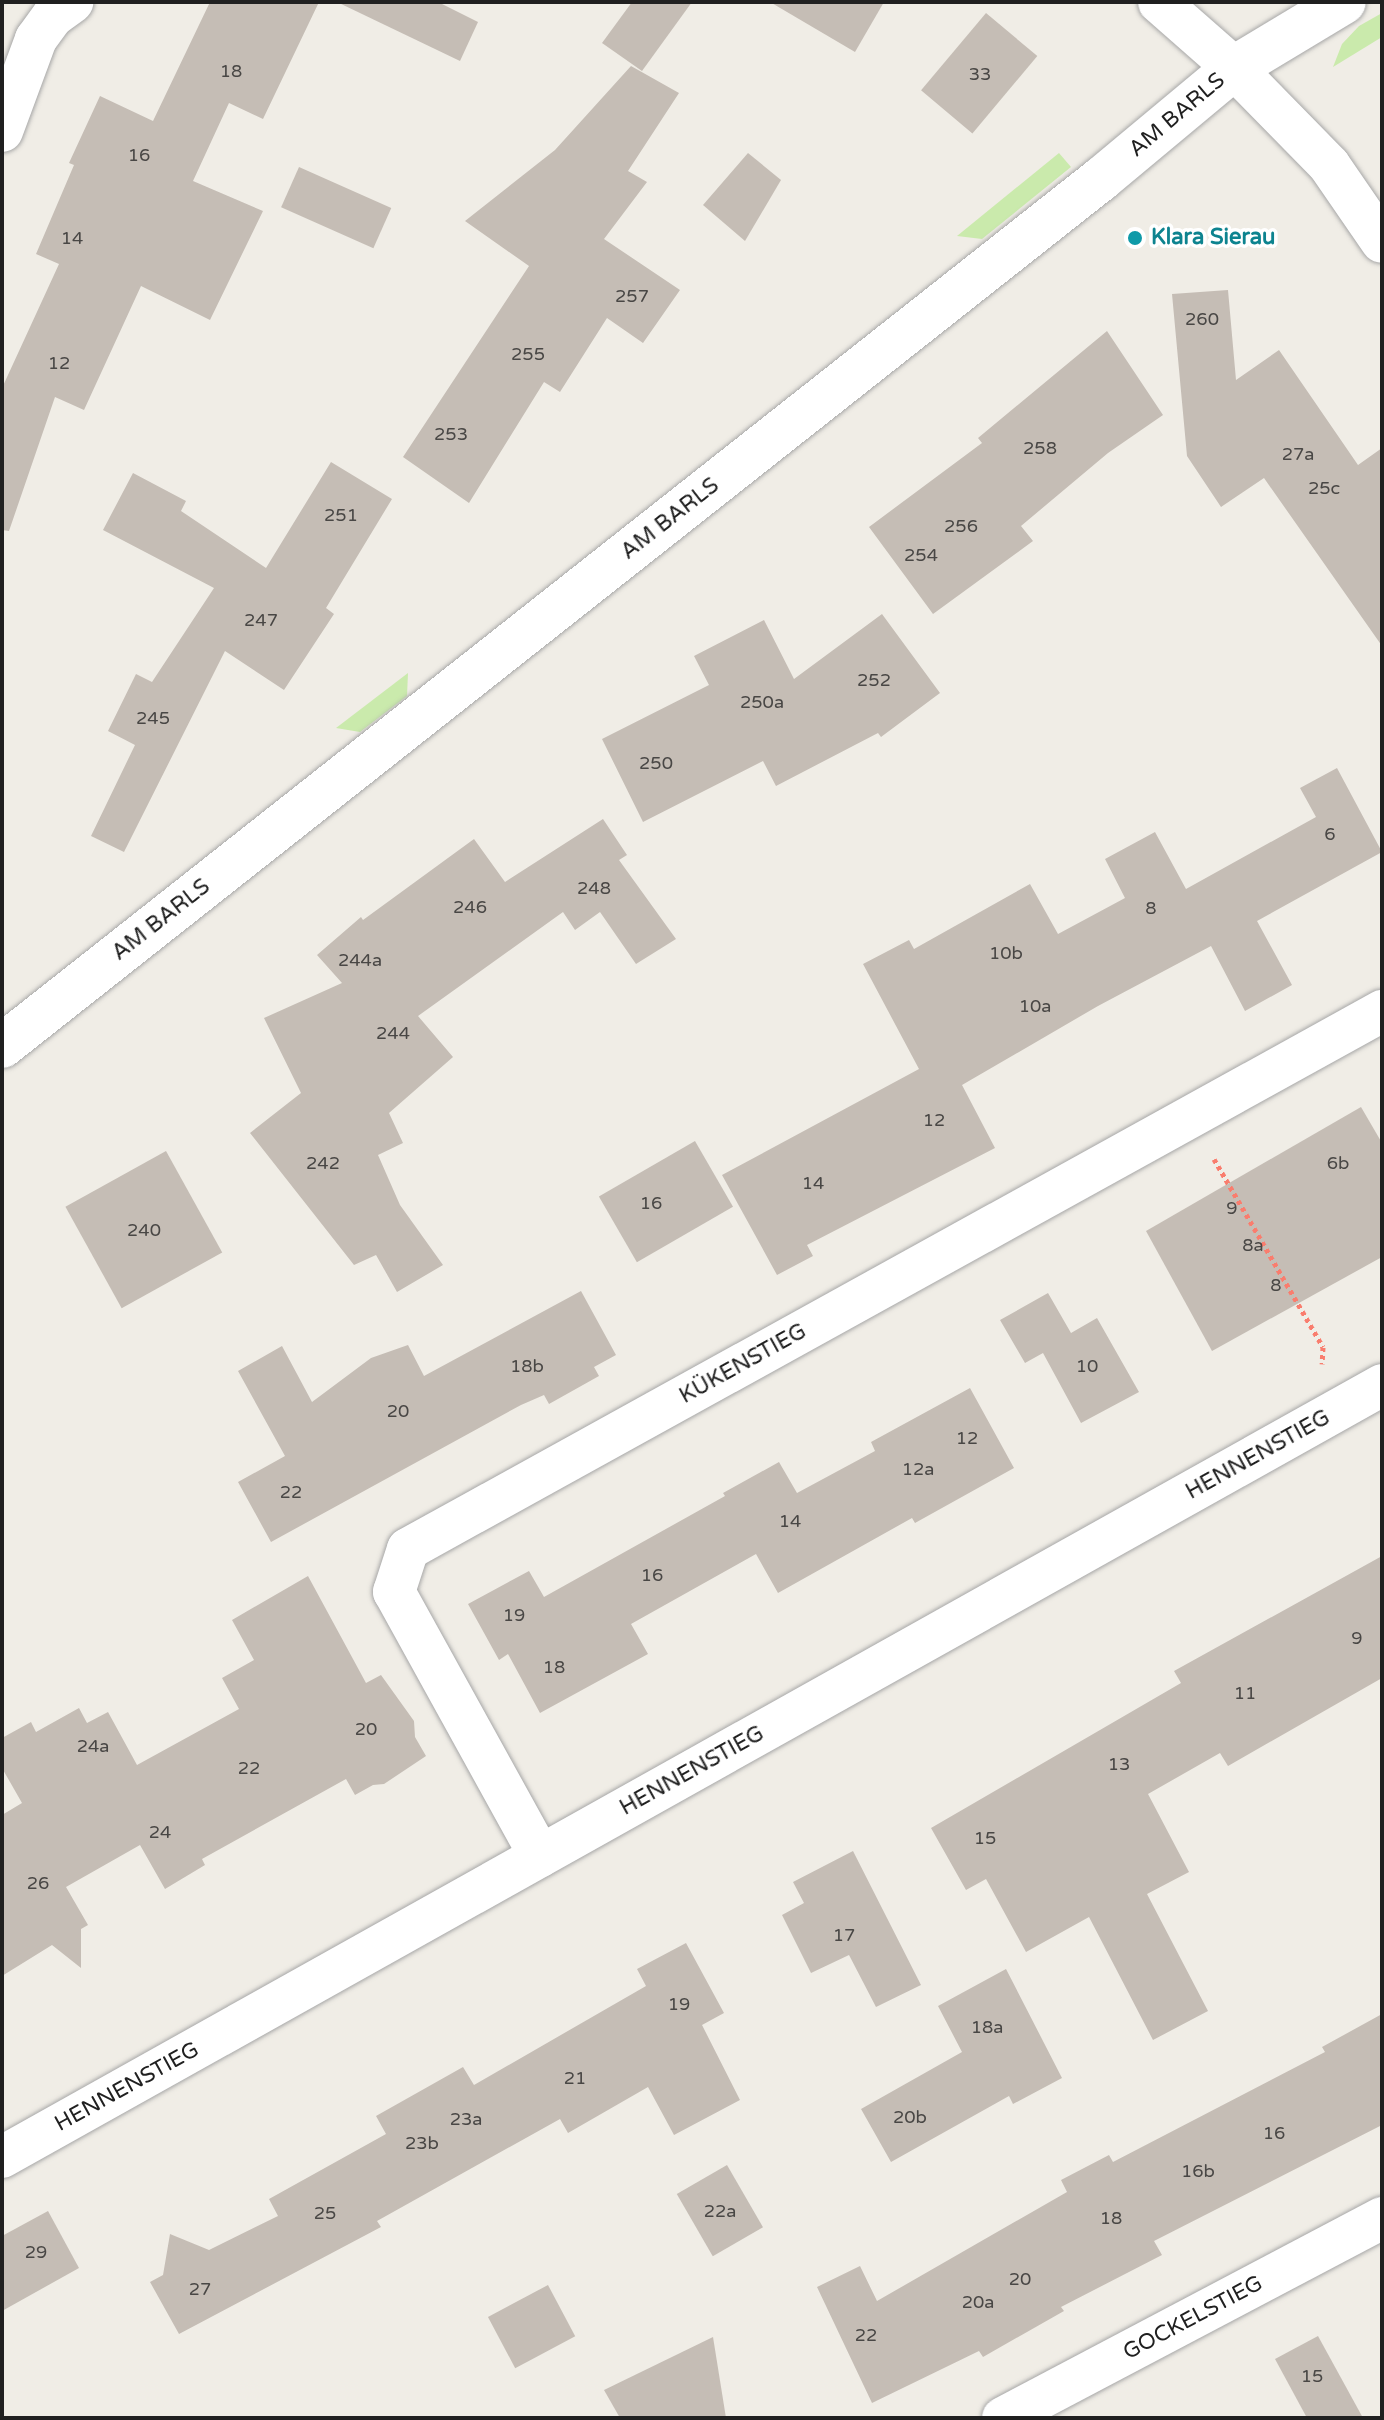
<!DOCTYPE html>
<html>
<head>
<meta charset="utf-8">
<style>
  body { margin:0 }
  #map { position:relative; width:1384px; height:2420px; overflow:hidden; background:#f0ede6; font-family:"Varela Round",sans-serif }
  div>[style] { position:absolute }
  .grass>* { inset:0; background:#caeaac }
  .building>* { inset:0; background:#c5bdb5; transform-origin:0 0 }
  .path>* { height:5px; margin-top:-2.5px; transform-origin:0; background:repeating-linear-gradient(90deg,#f97d6e 0 4px,transparent 0 8px) }
  .roads { filter:drop-shadow(0 0 2px #a7a7a7) drop-shadow(0 0 2px #a7a7a7) }
  .minor>* { height:42px; margin:-21px; padding:0 21px; transform-origin:21px; border-radius:21px; background:#fff }
  .tertiary>* { height:44px; margin:-22px; padding:0 22px; transform-origin:22px; border-radius:22px; background:#fff }
  .dots>* { width:22px; height:22px; translate:-50% -50%; box-sizing:border-box; border:4px solid #fff; border-radius:50% }
  span { translate:-50% -50%; white-space:nowrap; text-align:center; line-height:1.15; -webkit-text-stroke:7px #fff; paint-order:stroke }
  .number-label { font-size:18px; color:#494745 }
  .number-label span { -webkit-text-stroke-width:0 }
  .street-label { font-size:22px; color:#202020 }
  .culture-label { font-size:22px; color:#0d838f; font-weight:700 }
  .left { translate:0 -50%; text-align:left }
  .frame { position:absolute; inset:0; border:4px solid #202020; pointer-events:none }
</style>
</head>
<body>
<div id="map">
  <div class="grass">
    <i style="clip-path:polygon(1382px 13px,1382px 37px,1333px 67px,1342px 44px,1359px 26px)"></i>
    <i style="clip-path:polygon(1059px 153px,1071px 167px,982px 239px,957px 236px)"></i>
    <i style="clip-path:polygon(408px 673px,407px 696px,360px 732px,336px 728px)"></i>
  </div>
  <div class="building">
    <i style="clip-path:polygon(210px 2px,319px 2px,263px 119px,229px 103px,193px 181px,263px 211px,210px 320px,141px 286px,84px 410px,55px 397px,9px 531px,2px 530px,2px 388px,59px 264px,36px 254px,74px 165px,69px 163px,100px 96px,153px 121px)"></i>
    <i style="clip-path:polygon(337px 2px,438px 2px,478px 22px,460px 61px)"></i>
    <i style="clip-path:polygon(632px 2px,692px 2px,642px 71px,602px 43px)"></i>
    <i style="clip-path:polygon(770px 2px,884px 2px,855px 52px)"></i>
    <i style="left:986px;top:13px;width:67px;height:101px;rotate:40deg"></i>
    <i style="clip-path:polygon(631px 66px,679px 93px,628px 171px,647px 182px,604px 239px,680px 290px,643px 343px,607px 318px,560px 392px,544px 382px,469px 503px,403px 457px,529px 266px,465px 221px,555px 150px)"></i>
    <i style="clip-path:polygon(748px 153px,781px 180px,745px 241px,703px 205px)"></i>
    <i style="left:299px;top:167px;width:101px;height:44px;rotate:24deg"></i>
    <i style="clip-path:polygon(1228px 290px,1236px 380px,1279px 350px,1358px 465px,1382px 448px,1382px 646px,1264px 478px,1221px 507px,1187px 456px,1172px 294px)"></i>
    <i style="clip-path:polygon(1107px 331px,1163px 415px,1108px 453px,1021px 526px,1033px 541px,933px 614px,869px 527px,982px 443px,978px 438px)"></i>
    <i style="clip-path:polygon(331px 462px,392px 499px,326px 608px,334px 614px,284px 690px,225px 651px,124px 852px,91px 836px,135px 745px,108px 731px,136px 674px,152px 682px,214px 588px,103px 530px,133px 473px,186px 501px,181px 511px,266px 568px)"></i>
    <i style="clip-path:polygon(882px 614px,940px 693px,881px 737px,878px 733px,776px 786px,763px 761px,643px 822px,602px 739px,709px 685px,694px 656px,764px 620px,794px 679px)"></i>
    <i style="clip-path:polygon(1337px 768px,1382px 852px,1257px 921px,1292px 985px,1245px 1011px,1211px 946px,1098px 1006px,962px 1085px,995px 1148px,807px 1245px,813px 1256px,777px 1275px,722px 1175px,919px 1069px,863px 964px,909px 940px,914px 949px,1030px 884px,1058px 934px,1125px 898px,1105px 859px,1155px 832px,1186px 889px,1316px 817px,1300px 788px)"></i>
    <i style="clip-path:polygon(603px 819px,627px 855px,619px 860px,676px 939px,636px 964px,600px 912px,575px 930px,563px 912px,418px 1016px,453px 1057px,389px 1113px,403px 1143px,378px 1155px,400px 1205px,443px 1265px,397px 1292px,376px 1255px,354px 1265px,250px 1133px,301px 1093px,264px 1018px,342px 983px,317px 955px,361px 917px,363px 920px,474px 839px,505px 882px)"></i>
    <i style="clip-path:polygon(1361px 1107px,1382px 1143px,1382px 1257px,1212px 1351px,1146px 1231px)"></i>
    <i style="left:695px;top:1141px;width:76px;height:111px;rotate:60deg"></i>
    <i style="left:166px;top:1151px;width:116px;height:115px;rotate:61deg"></i>
    <i style="clip-path:polygon(581px 1291px,616px 1355px,594px 1367px,599px 1376px,549px 1404px,544px 1395px,521px 1405px,271px 1542px,238px 1482px,285px 1456px,238px 1371px,282px 1346px,312px 1402px,371px 1358px,408px 1345px,424px 1376px)"></i>
    <i style="clip-path:polygon(1048px 1293px,1071px 1333px,1097px 1318px,1139px 1392px,1081px 1423px,1043px 1353px,1025px 1363px,1000px 1320px)"></i>
    <i style="clip-path:polygon(970px 1388px,1014px 1468px,915px 1523px,912px 1518px,778px 1593px,756px 1554px,631px 1624px,648px 1654px,540px 1713px,508px 1654px,499px 1660px,468px 1604px,529px 1571px,544px 1597px,725px 1496px,723px 1493px,779px 1462px,797px 1493px,875px 1451px,871px 1442px)"></i>
    <i style="clip-path:polygon(1382px 1556px,1382px 1678px,1228px 1766px,1220px 1753px,1148px 1794px,1189px 1872px,1147px 1894px,1208px 2011px,1153px 2040px,1089px 1917px,1026px 1952px,986px 1879px,966px 1890px,931px 1828px,1181px 1683px,1174px 1671px)"></i>
    <i style="clip-path:polygon(308px 1576px,366px 1683px,381px 1675px,414px 1721px,415px 1737px,426px 1756px,384px 1784px,373px 1785px,355px 1795px,346px 1779px,202px 1859px,205px 1865px,165px 1889px,140px 1845px,66px 1887px,88px 1925px,81px 1929px,81px 1968px,52px 1945px,2px 1976px,2px 1815px,22px 1803px,2px 1768px,2px 1738px,31px 1722px,36px 1732px,79px 1708px,87px 1723px,108px 1712px,137px 1765px,239px 1709px,222px 1678px,254px 1660px,232px 1620px)"></i>
    <i style="clip-path:polygon(853px 1851px,921px 1985px,876px 2007px,849px 1955px,811px 1973px,782px 1915px,804px 1903px,793px 1882px)"></i>
    <i style="clip-path:polygon(686px 1943px,724px 2013px,702px 2025px,740px 2100px,674px 2135px,648px 2087px,568px 2133px,560px 2119px,377px 2221px,381px 2227px,179px 2334px,150px 2282px,163px 2275px,170px 2234px,209px 2250px,278px 2216px,269px 2199px,386px 2134px,376px 2116px,463px 2067px,474px 2085px,646px 1986px,637px 1969px)"></i>
    <i style="clip-path:polygon(1006px 1969px,1062px 2078px,1013px 2104px,1009px 2096px,891px 2162px,861px 2109px,962px 2052px,938px 2006px)"></i>
    <i style="clip-path:polygon(1382px 2014px,1382px 2125px,1154px 2241px,1162px 2255px,1061px 2307px,1064px 2311px,983px 2357px,979px 2351px,872px 2403px,817px 2287px,860px 2266px,877px 2301px,1067px 2192px,1061px 2180px,1109px 2155px,1113px 2162px,1325px 2052px,1322px 2047px)"></i>
    <i style="left:727px;top:2165px;width:72px;height:58px;rotate:60deg"></i>
    <i style="clip-path:polygon(48px 2211px,79px 2268px,2px 2311px,2px 2236px)"></i>
    <i style="left:548px;top:2285px;width:58px;height:68px;rotate:62deg"></i>
    <i style="clip-path:polygon(1318px 2336px,1363px 2418px,1307px 2418px,1275px 2359px)"></i>
    <i style="clip-path:polygon(713px 2337px,726px 2418px,620px 2418px,604px 2390px)"></i>
  </div>
  <div class="path">
    <i style="left:1214px;top:1159px;width:217px;rotate:59.9deg"></i>
    <i style="left:1323px;top:1347px;width:17px;rotate:93deg"></i>
  </div>
  <div class="roads">
    <div class="minor">
      <i style="left:1159px;top:2px;width:100px;rotate:41.3deg"></i>
      <i style="left:1234px;top:68px;width:136px;rotate:45.6deg"></i>
      <i style="left:1329px;top:165px;width:93px;rotate:55.5deg"></i>
      <i style="left:2px;top:131px;width:98px;rotate:-69.7deg"></i>
      <i style="left:36px;top:39px;width:29px;rotate:-54deg"></i>
      <i style="left:53px;top:16px;width:24px;rotate:-36deg"></i>
      <i style="left:540px;top:1856px;width:302px;rotate:-118.9deg"></i>
      <i style="left:394px;top:1592px;width:45px;rotate:-72deg"></i>
      <i style="left:408px;top:1549px;width:1113px;rotate:-28.91deg"></i>
      <i style="left:2px;top:2157px;width:1581px;rotate:-29.22deg"></i>
      <i style="left:1003px;top:2418px;width:429px;rotate:-27.8deg"></i>
    </div>
    <div class="tertiary">
      <i style="left:2px;top:1046px;width:1400px;rotate:-38.27deg"></i>
      <i style="left:1101px;top:179px;width:173px;rotate:-39.8deg"></i>
      <i style="left:1234px;top:68px;width:128px;rotate:-31deg"></i>
    </div>
  </div>
  <div class="dots">
    <i style="left:1135px;top:238px;background:#0f9aa8"></i>
  </div>
  <div class="number-label">
    <span style="left:231px;top:71px">18</span>
    <span style="left:980px;top:74px">33</span>
    <span style="left:139px;top:155px">16</span>
    <span style="left:72px;top:238px">14</span>
    <span style="left:632px;top:296px">257</span>
    <span style="left:1202px;top:319px">260</span>
    <span style="left:528px;top:354px">255</span>
    <span style="left:59px;top:363px">12</span>
    <span style="left:451px;top:434px">253</span>
    <span style="left:1040px;top:448px">258</span>
    <span style="left:1298px;top:454px">27a</span>
    <span style="left:1324px;top:488px">25c</span>
    <span style="left:341px;top:515px">251</span>
    <span style="left:961px;top:526px">256</span>
    <span style="left:921px;top:555px">254</span>
    <span style="left:261px;top:620px">247</span>
    <span style="left:874px;top:680px">252</span>
    <span style="left:762px;top:702px">250a</span>
    <span style="left:153px;top:718px">245</span>
    <span style="left:656px;top:763px">250</span>
    <span style="left:1330px;top:834px">6</span>
    <span style="left:594px;top:888px">248</span>
    <span style="left:470px;top:907px">246</span>
    <span style="left:1151px;top:908px">8</span>
    <span style="left:1006px;top:953px">10b</span>
    <span style="left:360px;top:960px">244a</span>
    <span style="left:1035px;top:1006px">10a</span>
    <span style="left:393px;top:1033px">244</span>
    <span style="left:934px;top:1120px">12</span>
    <span style="left:323px;top:1163px">242</span>
    <span style="left:1338px;top:1163px">6b</span>
    <span style="left:813px;top:1183px">14</span>
    <span style="left:651px;top:1203px">16</span>
    <span style="left:1232px;top:1208px">9</span>
    <span style="left:144px;top:1230px">240</span>
    <span style="left:1253px;top:1245px">8a</span>
    <span style="left:1276px;top:1285px">8</span>
    <span style="left:527px;top:1366px">18b</span>
    <span style="left:1087px;top:1366px">10</span>
    <span style="left:398px;top:1411px">20</span>
    <span style="left:967px;top:1438px">12</span>
    <span style="left:918px;top:1469px">12a</span>
    <span style="left:291px;top:1492px">22</span>
    <span style="left:790px;top:1521px">14</span>
    <span style="left:652px;top:1575px">16</span>
    <span style="left:514px;top:1615px">19</span>
    <span style="left:1357px;top:1638px">9</span>
    <span style="left:554px;top:1667px">18</span>
    <span style="left:1245px;top:1693px">11</span>
    <span style="left:366px;top:1729px">20</span>
    <span style="left:93px;top:1746px">24a</span>
    <span style="left:1119px;top:1764px">13</span>
    <span style="left:249px;top:1768px">22</span>
    <span style="left:160px;top:1832px">24</span>
    <span style="left:985px;top:1838px">15</span>
    <span style="left:38px;top:1883px">26</span>
    <span style="left:844px;top:1935px">17</span>
    <span style="left:679px;top:2004px">19</span>
    <span style="left:987px;top:2027px">18a</span>
    <span style="left:575px;top:2078px">21</span>
    <span style="left:910px;top:2117px">20b</span>
    <span style="left:466px;top:2119px">23a</span>
    <span style="left:1274px;top:2133px">16</span>
    <span style="left:422px;top:2143px">23b</span>
    <span style="left:1198px;top:2171px">16b</span>
    <span style="left:720px;top:2211px">22a</span>
    <span style="left:325px;top:2213px">25</span>
    <span style="left:1111px;top:2218px">18</span>
    <span style="left:36px;top:2252px">29</span>
    <span style="left:1020px;top:2279px">20</span>
    <span style="left:200px;top:2289px">27</span>
    <span style="left:978px;top:2302px">20a</span>
    <span style="left:866px;top:2335px">22</span>
    <span style="left:1312px;top:2376px">15</span>
  </div>
  <div class="street-label">
    <span style="left:1177px;top:115px;rotate:-40deg">AM BARLS</span>
    <span style="left:670px;top:519px;rotate:-38deg">AM BARLS</span>
    <span style="left:161px;top:920px;rotate:-38deg">AM BARLS</span>
    <span style="left:743px;top:1364px;rotate:-29deg">KÜKENSTIEG</span>
    <span style="left:1258px;top:1455px;rotate:-29deg">HENNENSTIEG</span>
    <span style="left:692px;top:1771px;rotate:-29deg">HENNENSTIEG</span>
    <span style="left:127px;top:2087px;rotate:-29deg">HENNENSTIEG</span>
    <span style="left:1193px;top:2318px;rotate:-28deg">GOCKELSTIEG</span>
  </div>
  <div class="culture-label">
    <span class="left" style="left:1151px;top:238px">Klara Sierau</span>
  </div>
  <div class="frame"></div>
</div>
</body>
</html>
